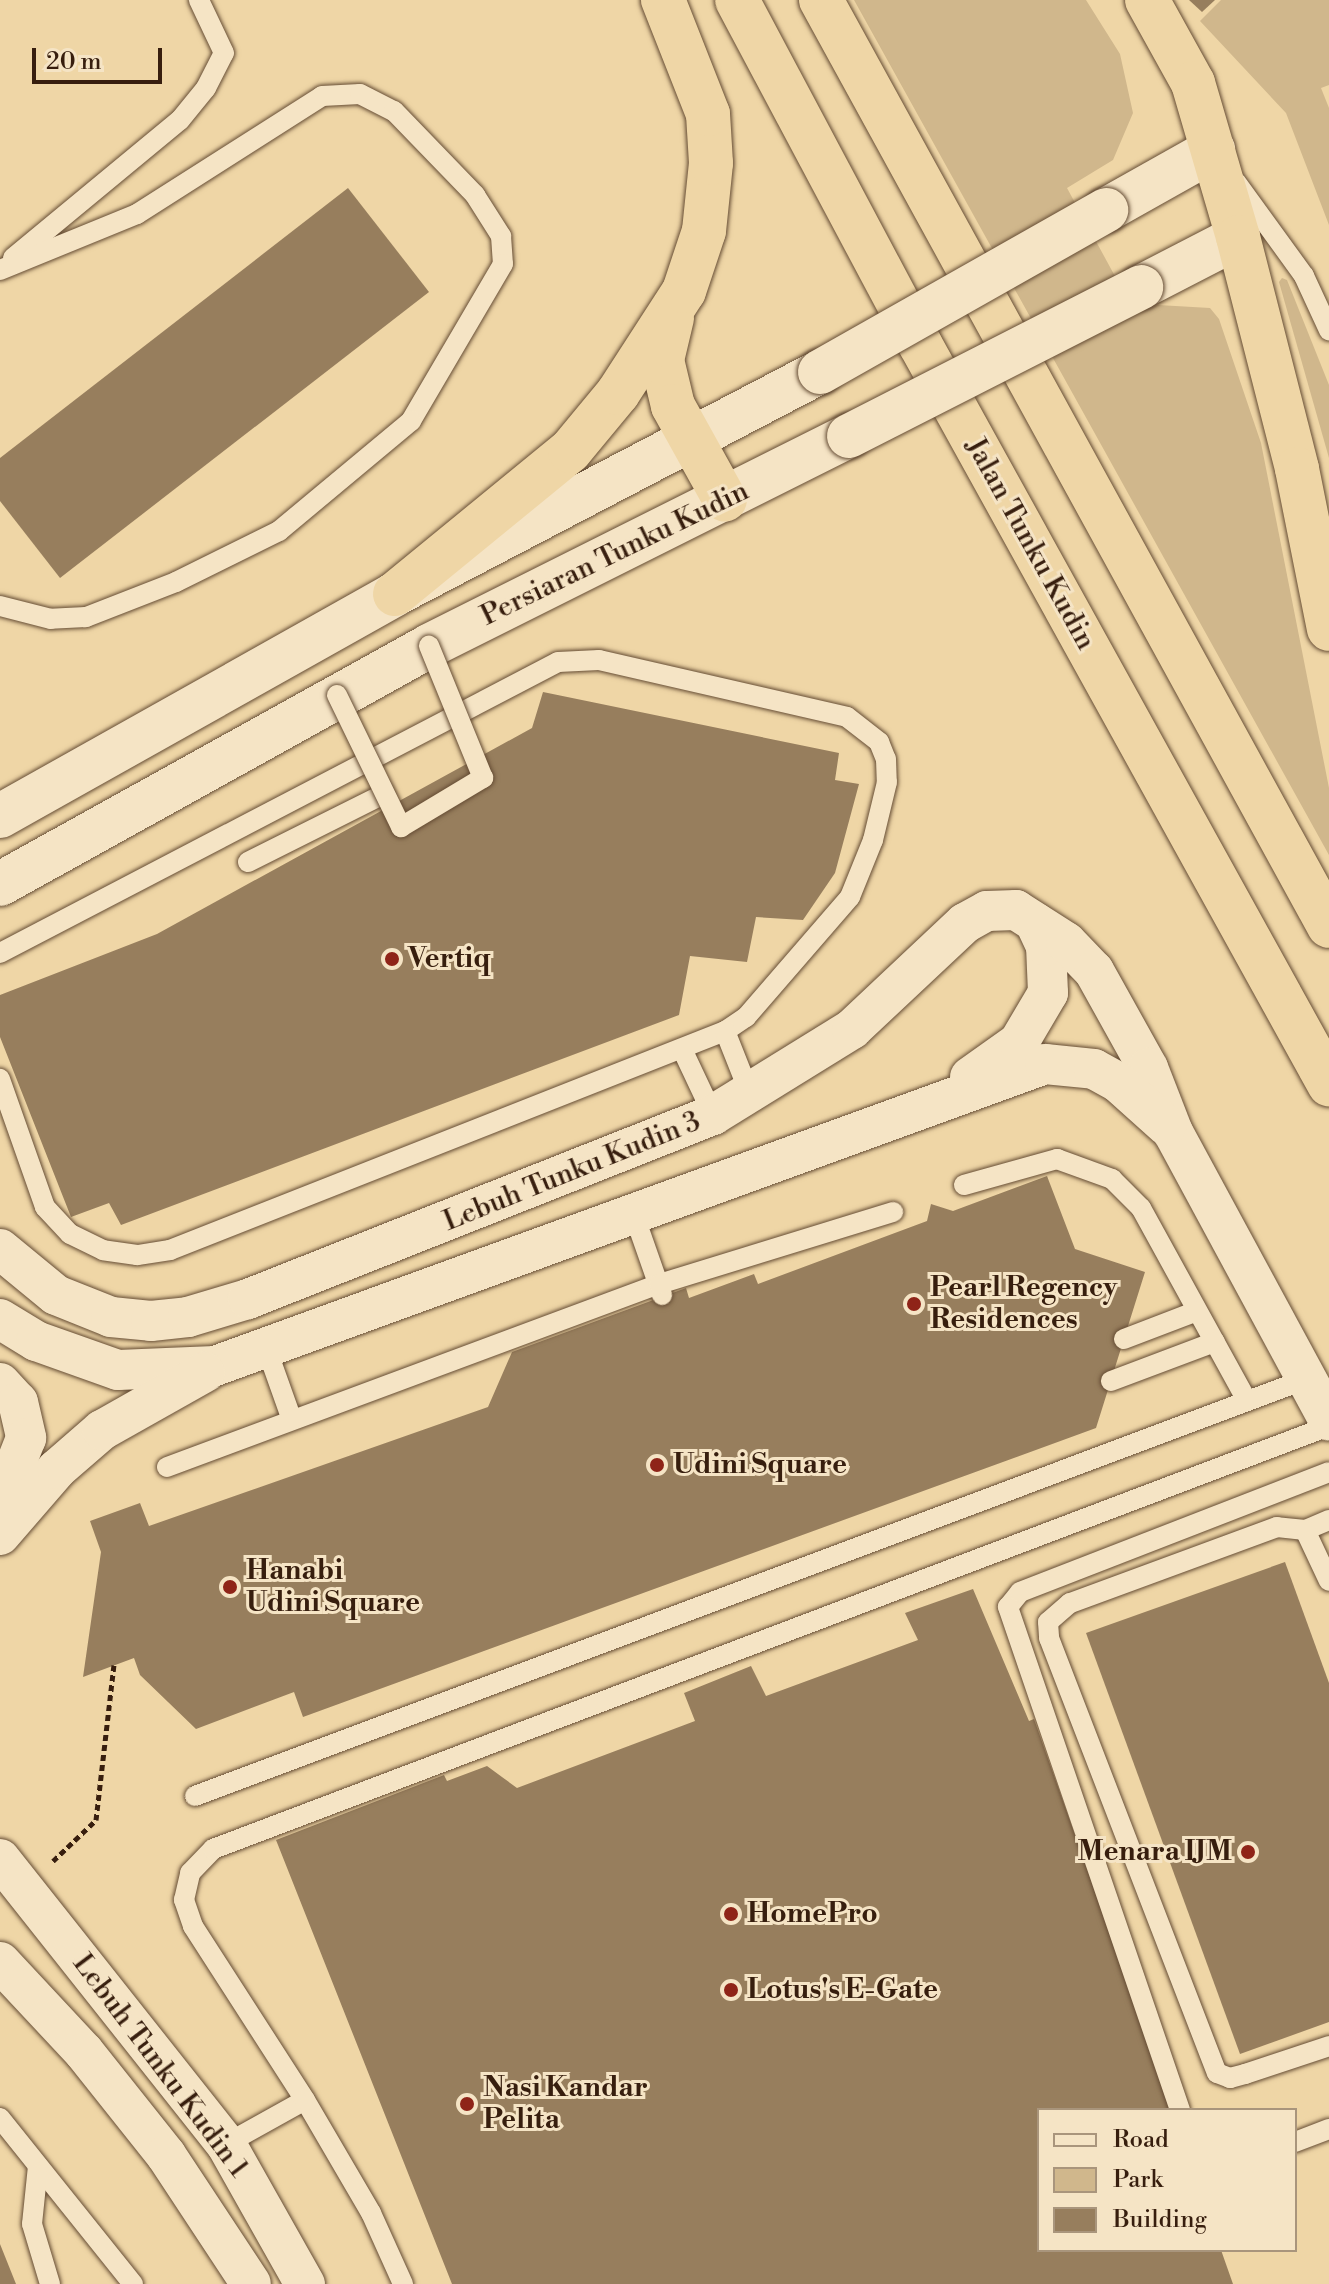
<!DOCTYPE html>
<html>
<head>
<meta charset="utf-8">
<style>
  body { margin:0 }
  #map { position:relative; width:1329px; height:2284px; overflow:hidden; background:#efd6a6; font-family:"Libre Bodoni",serif }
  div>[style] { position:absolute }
  .green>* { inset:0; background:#d0b78c }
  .building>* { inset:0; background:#977e5d }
  .path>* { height:5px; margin-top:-2.5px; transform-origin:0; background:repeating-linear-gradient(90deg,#371e0e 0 6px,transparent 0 10px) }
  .roads { filter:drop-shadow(0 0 2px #654c34) drop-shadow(0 0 2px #654c34) }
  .lane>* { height:20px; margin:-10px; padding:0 10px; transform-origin:10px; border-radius:10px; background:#f5e4c5 }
  .street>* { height:40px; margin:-20px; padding:0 20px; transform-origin:20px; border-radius:20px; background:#f5e4c5 }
  .secondary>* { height:44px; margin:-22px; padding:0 22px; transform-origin:22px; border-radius:22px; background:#f5e4c5 }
  .highway>* { height:44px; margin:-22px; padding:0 22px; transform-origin:22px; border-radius:22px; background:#efd6a6 }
  .bridges { filter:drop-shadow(0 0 2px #654c34) drop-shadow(0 0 2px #654c34) }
  .lane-bridge>* { height:20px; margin:-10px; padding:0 10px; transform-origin:10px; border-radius:10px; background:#f5e4c5 }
  .secondary-bridge>* { height:44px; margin:-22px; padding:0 22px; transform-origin:22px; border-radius:22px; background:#f5e4c5 }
  .dots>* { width:22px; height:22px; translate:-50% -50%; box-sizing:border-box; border:4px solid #f5e4c5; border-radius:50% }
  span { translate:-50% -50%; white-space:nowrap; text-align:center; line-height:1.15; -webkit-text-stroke:6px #f5e4c5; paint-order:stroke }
  .street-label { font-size:28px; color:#371e0e }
  .poi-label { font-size:28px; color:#371e0e; font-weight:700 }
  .left { translate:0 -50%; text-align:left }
  .right { translate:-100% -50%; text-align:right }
  .legend { position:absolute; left:1037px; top:2108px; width:260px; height:144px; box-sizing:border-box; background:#f5e4c5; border:2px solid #a9957c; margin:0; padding:10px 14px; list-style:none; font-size:24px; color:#371e0e }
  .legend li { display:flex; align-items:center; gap:16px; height:40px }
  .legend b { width:40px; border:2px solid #a9957c }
  .scale { position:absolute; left:32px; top:48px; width:130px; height:36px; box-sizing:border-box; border:4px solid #371e0e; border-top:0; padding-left:10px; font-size:24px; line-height:28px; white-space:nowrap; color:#371e0e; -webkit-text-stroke:6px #f5e4c5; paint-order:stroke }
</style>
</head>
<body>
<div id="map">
  <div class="green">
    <i style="clip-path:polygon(854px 0,1086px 0,1120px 54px,1133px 113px,1113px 160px,1067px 188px,1135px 313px,1158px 305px,1210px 308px,1219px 319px,1261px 443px,1329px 788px,1329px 855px)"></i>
    <i style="clip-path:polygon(1221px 0,1329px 0,1329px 85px,1321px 88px,1329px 108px,1329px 225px,1286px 113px,1200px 21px)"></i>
    <i style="clip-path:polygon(1282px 278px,1287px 280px,1329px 385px,1329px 458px,1279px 282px)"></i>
  </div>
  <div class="building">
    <i style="clip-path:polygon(1189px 0,1215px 0,1202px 12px)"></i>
    <i style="clip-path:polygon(348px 188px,429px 292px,60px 578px,0 501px,0 458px)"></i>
    <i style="clip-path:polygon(543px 692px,839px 753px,835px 780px,859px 784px,835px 873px,803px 920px,756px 917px,747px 962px,690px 956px,679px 1015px,121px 1225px,109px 1203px,71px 1217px,0 1037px,0 995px,157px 934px,532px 728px)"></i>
    <i style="clip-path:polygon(1047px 1176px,1075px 1249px,1145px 1272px,1096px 1428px,303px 1717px,294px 1692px,196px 1729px,140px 1675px,134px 1658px,83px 1677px,101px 1552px,90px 1521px,140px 1503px,149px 1526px,488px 1407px,512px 1352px,686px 1288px,689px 1298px,754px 1274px,758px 1284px,927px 1221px,931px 1204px,953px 1211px)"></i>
    <i style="clip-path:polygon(1285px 1562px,1329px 1683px,1329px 2022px,1240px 2054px,1086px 1633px)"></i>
    <i style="clip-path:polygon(973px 1589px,1029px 1721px,1034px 1719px,1172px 2110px,1039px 2110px,1039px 2250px,1221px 2250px,1233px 2284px,452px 2284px,276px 1840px,444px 1775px,447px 1781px,487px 1766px,517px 1788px,695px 1721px,684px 1693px,751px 1666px,766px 1696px,918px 1640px,905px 1613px)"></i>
    <i style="clip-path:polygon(0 2244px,16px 2284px,0 2284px)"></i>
  </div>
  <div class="path">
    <i style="left:53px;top:1861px;width:59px;rotate:-43.6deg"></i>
    <i style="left:96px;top:1820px;width:156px;rotate:-83.4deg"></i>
  </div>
  <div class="roads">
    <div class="lane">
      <i style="left:1236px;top:182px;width:116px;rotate:54.1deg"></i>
      <i style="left:1304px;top:276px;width:60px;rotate:65.2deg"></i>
      <i style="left:13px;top:258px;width:217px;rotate:-39.6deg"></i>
      <i style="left:180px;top:120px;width:41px;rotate:-50.9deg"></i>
      <i style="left:206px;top:88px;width:39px;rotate:-63deg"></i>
      <i style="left:224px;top:53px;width:59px;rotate:-115.3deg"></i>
      <i style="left:0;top:270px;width:148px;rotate:-22.2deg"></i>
      <i style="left:137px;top:214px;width:219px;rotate:-32.5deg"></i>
      <i style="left:322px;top:96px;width:38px;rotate:-3deg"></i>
      <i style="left:360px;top:94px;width:38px;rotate:27deg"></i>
      <i style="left:394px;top:111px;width:117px;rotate:46deg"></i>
      <i style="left:475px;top:195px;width:49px;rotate:57.6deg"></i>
      <i style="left:501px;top:236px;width:28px;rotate:86deg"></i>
      <i style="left:503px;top:264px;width:182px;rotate:120.4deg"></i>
      <i style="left:411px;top:421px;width:172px;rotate:140.2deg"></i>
      <i style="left:279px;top:531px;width:115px;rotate:153.7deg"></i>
      <i style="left:176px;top:582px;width:97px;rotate:158.7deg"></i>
      <i style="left:86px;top:617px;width:35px;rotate:177deg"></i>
      <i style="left:51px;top:619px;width:53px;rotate:-165.7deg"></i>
      <i style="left:248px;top:862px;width:150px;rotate:-26.6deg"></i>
      <i style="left:0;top:953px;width:629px;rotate:-27.54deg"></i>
      <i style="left:558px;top:662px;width:41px;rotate:-2.8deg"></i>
      <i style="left:599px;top:660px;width:254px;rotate:12.9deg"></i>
      <i style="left:847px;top:717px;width:41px;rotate:38deg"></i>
      <i style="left:879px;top:742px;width:18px;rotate:68deg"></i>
      <i style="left:886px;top:759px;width:23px;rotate:88deg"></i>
      <i style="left:887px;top:782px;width:60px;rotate:103.6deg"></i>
      <i style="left:873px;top:840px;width:61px;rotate:112deg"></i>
      <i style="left:850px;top:897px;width:159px;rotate:130.9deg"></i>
      <i style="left:746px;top:1017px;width:25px;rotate:146deg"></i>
      <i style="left:725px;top:1031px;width:597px;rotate:158.47deg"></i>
      <i style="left:170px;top:1250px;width:33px;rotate:171deg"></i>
      <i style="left:137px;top:1255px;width:34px;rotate:-172deg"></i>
      <i style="left:103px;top:1250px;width:37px;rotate:-154deg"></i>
      <i style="left:70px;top:1234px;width:37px;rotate:-133deg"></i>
      <i style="left:45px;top:1207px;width:136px;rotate:-109.4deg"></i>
      <i style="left:725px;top:1031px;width:68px;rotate:68.4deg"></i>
      <i style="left:682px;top:1049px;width:73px;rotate:64.8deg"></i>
      <i style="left:964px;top:1185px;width:97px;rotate:-15.6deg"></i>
      <i style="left:1057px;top:1159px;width:59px;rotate:20deg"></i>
      <i style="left:1112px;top:1179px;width:41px;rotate:45deg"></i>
      <i style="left:1141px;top:1208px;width:220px;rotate:61.2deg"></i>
      <i style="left:633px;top:1212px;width:88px;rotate:70.7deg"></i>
      <i style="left:1124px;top:1339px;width:78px;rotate:-21deg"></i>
      <i style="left:266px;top:1347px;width:77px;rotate:70.4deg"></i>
      <i style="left:1111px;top:1381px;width:111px;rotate:-20.6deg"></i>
      <i style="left:167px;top:1467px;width:525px;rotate:-20.4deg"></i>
      <i style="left:659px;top:1284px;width:245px;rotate:-17.1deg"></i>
      <i style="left:1329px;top:1520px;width:26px;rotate:157deg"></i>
      <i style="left:1305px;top:1530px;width:28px;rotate:-174deg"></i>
      <i style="left:1277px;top:1527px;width:221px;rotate:159.8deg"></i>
      <i style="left:1070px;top:1603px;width:29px;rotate:139deg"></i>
      <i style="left:1048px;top:1622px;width:16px;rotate:86deg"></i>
      <i style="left:1049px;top:1638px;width:466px;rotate:68.9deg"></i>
      <i style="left:1217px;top:2073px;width:14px;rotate:21deg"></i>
      <i style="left:1230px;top:2078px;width:16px;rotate:-15deg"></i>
      <i style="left:1245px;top:2074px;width:89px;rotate:-18.4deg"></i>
      <i style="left:1305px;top:1530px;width:56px;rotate:64.8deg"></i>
      <i style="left:195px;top:1796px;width:1187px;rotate:-20.57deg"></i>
      <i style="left:305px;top:2100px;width:131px;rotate:59.7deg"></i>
      <i style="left:371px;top:2213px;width:78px;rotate:65.7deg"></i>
      <i style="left:1180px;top:2110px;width:532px;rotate:-108.88deg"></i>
      <i style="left:1008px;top:1607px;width:19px;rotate:-51deg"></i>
      <i style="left:1020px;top:1592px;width:331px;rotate:-21.2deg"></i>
      <i style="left:0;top:2118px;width:213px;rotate:51.3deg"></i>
      <i style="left:1295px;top:2142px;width:36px;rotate:-21deg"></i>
      <i style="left:226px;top:2144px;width:90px;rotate:-29.1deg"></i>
      <i style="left:305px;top:2100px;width:207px;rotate:-122.8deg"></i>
      <i style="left:193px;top:1926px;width:28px;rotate:-109deg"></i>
      <i style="left:184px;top:1900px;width:28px;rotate:-77deg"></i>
      <i style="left:190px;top:1873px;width:33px;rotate:-46deg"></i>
      <i style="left:213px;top:1849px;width:1193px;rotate:-20.76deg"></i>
      <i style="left:38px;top:2166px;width:58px;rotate:95.9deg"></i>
      <i style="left:32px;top:2224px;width:63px;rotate:73.3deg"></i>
    </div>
    <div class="street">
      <i style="left:970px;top:1077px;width:60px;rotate:-35.5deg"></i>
      <i style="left:1019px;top:1042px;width:57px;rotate:-59.4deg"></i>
      <i style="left:1048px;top:993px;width:47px;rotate:-92.4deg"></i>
      <i style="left:1046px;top:946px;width:26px;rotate:-115deg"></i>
      <i style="left:0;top:1249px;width:72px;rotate:39.4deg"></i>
      <i style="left:56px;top:1295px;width:59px;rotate:21.8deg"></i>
      <i style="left:111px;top:1317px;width:40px;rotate:5.7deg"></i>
      <i style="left:151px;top:1321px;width:37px;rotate:-6deg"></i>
      <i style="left:188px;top:1317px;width:63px;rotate:-16.7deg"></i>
      <i style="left:248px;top:1299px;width:500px;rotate:-21.59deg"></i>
      <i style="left:713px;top:1115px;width:163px;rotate:-31.7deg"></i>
      <i style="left:852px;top:1029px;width:155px;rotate:-43.2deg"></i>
      <i style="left:965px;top:923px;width:25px;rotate:-29deg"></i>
      <i style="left:987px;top:911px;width:29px;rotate:-2deg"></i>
      <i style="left:1016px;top:910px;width:59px;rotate:32.6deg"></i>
      <i style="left:1066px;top:942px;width:40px;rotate:46deg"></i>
      <i style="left:1094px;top:971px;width:111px;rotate:60.9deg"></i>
      <i style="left:1148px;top:1068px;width:69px;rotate:68.7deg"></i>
      <i style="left:1173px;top:1132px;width:328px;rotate:61.6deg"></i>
      <i style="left:0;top:1319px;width:42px;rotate:31.4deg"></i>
      <i style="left:36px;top:1341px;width:87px;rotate:19.5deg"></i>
      <i style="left:118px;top:1370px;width:97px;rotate:-2.4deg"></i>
      <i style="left:215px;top:1366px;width:883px;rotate:-19.99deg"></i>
      <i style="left:1045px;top:1064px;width:49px;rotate:5.8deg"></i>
      <i style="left:1094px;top:1069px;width:29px;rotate:29deg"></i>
      <i style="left:1119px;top:1083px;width:64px;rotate:41.9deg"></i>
      <i style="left:0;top:1383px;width:26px;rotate:47deg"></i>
      <i style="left:18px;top:1402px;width:37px;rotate:77deg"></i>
      <i style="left:26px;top:1438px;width:71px;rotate:111.5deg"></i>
      <i style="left:0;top:1535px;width:87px;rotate:-49.2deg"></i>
      <i style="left:57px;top:1469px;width:60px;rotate:-40.9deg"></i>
      <i style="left:102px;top:1430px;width:118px;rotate:-29.4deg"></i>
      <i style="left:0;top:1859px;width:364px;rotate:51.6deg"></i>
      <i style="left:226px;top:2144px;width:161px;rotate:60.6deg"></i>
      <i style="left:0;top:1962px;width:123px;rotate:47deg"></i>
      <i style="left:84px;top:2052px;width:132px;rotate:51.5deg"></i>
      <i style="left:166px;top:2155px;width:154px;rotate:56.6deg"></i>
    </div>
    <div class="secondary">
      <i style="left:1106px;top:210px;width:123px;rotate:-29.3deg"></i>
      <i style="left:1141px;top:287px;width:109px;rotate:-27.3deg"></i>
      <i style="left:0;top:816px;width:453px;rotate:-29.3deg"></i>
      <i style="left:395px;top:594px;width:479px;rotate:-27.6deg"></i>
      <i style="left:0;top:884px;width:491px;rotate:-29deg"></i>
      <i style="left:429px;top:646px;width:470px;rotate:-26.6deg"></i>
    </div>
    <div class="highway">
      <i style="left:737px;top:0;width:390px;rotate:62deg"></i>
      <i style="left:920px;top:344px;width:846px;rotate:61.07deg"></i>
      <i style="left:821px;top:0;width:1056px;rotate:61.25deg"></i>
      <i style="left:1147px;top:0;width:95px;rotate:61deg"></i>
      <i style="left:1193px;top:83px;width:160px;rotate:73.7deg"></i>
      <i style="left:1238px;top:237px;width:239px;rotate:75.7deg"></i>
      <i style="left:1297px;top:469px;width:163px;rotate:78.7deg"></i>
      <i style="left:672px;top:318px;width:43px;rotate:103.4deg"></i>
      <i style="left:662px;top:360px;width:47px;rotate:76.6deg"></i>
      <i style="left:673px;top:406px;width:107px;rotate:61deg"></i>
      <i style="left:395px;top:594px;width:226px;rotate:-39.3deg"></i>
      <i style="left:570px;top:451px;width:75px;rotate:-50.4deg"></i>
      <i style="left:618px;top:393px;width:121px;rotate:-57.1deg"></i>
      <i style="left:684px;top:291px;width:63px;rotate:-71.6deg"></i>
      <i style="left:704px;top:231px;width:68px;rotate:-84.1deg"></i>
      <i style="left:711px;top:163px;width:49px;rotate:-93.5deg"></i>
      <i style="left:708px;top:114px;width:123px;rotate:-111.5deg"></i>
    </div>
  </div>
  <div class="bridges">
    <div class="lane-bridge">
      <i style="left:337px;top:695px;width:147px;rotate:64.1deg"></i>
      <i style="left:401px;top:827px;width:96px;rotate:-30.9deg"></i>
      <i style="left:483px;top:778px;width:143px;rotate:-112.2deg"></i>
    </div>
    <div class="secondary-bridge">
      <i style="left:820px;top:372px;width:329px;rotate:-29.5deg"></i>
      <i style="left:849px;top:436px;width:328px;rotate:-27deg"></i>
    </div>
  </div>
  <div class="dots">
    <i style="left:392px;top:959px;background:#8f2418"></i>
    <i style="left:914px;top:1304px;background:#8f2418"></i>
    <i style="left:657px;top:1465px;background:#8f2418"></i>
    <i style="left:230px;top:1587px;background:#8f2418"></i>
    <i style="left:1248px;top:1852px;background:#8f2418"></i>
    <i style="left:731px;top:1914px;background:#8f2418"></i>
    <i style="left:731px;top:1990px;background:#8f2418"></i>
    <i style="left:467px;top:2104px;background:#8f2418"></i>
  </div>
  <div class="street-label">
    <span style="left:1030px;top:544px;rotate:61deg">Jalan Tunku Kudin</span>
    <span style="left:615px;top:554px;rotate:-26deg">Persiaran Tunku Kudin</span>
    <span style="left:572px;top:1172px;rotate:-22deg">Lebuh Tunku Kudin 3</span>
    <span style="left:160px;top:2066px;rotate:53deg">Lebuh Tunku Kudin 1</span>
  </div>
  <div class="poi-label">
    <span class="left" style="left:408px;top:959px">Vertiq</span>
    <span class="left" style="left:930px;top:1304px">Pearl Regency<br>Residences</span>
    <span class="left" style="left:673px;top:1465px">Udini Square</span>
    <span class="left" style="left:246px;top:1587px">Hanabi<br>Udini Square</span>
    <span class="right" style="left:1232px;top:1852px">Menara IJM</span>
    <span class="left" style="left:747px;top:1914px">HomePro</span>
    <span class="left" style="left:747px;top:1990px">Lotus's E-Gate</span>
    <span class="left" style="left:483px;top:2104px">Nasi Kandar<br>Pelita</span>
  </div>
  <ul class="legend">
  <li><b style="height:10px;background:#f5e4c5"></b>Road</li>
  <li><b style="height:22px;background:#d0b78c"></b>Park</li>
  <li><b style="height:22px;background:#977e5d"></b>Building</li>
  </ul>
  <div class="scale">20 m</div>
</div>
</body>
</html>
